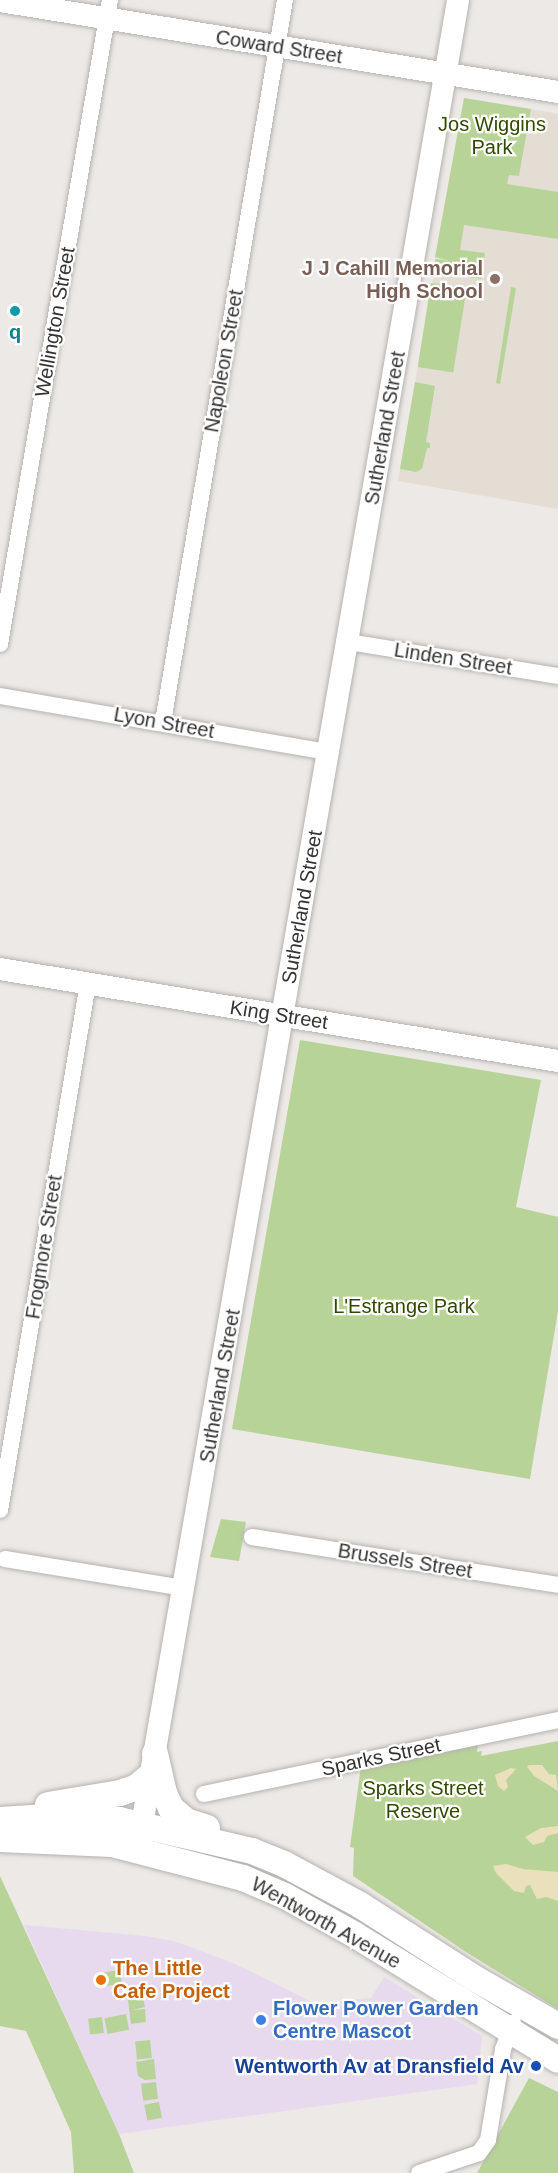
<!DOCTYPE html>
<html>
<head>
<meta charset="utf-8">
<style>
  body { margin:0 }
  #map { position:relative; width:558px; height:2173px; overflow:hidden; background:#ece9e6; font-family:Arial,sans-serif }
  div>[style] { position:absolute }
  .commercial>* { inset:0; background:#e7daee }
  .built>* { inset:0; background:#e4ddd4 }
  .green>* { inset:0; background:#b8d397; transform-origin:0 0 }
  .sand>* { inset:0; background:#eae0bb }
  .roads { filter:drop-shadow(0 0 2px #b5b2af) drop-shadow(0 0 2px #b5b2af) }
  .street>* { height:16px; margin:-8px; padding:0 8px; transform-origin:8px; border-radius:8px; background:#fff }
  .secondary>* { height:22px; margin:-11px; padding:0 11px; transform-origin:11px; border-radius:11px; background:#fff }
  .primary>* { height:26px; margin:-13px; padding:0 13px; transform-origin:13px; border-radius:13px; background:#fff }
  .dots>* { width:16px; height:16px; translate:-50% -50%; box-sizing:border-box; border:3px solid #fff; border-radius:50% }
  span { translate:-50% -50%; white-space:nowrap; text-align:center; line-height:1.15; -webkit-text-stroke:4.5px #fff; paint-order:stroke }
  .street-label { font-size:20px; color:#353433 }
  .park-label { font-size:20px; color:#314a00 }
  .education-label { font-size:20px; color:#785e54; font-weight:700 }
  .right { translate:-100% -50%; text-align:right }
  .culture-label { font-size:20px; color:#0d838f; font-weight:700 }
  .food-label { font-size:20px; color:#c56008; font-weight:700 }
  .left { translate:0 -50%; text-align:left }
  .shop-label { font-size:20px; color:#366cbe; font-weight:700 }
  .transit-label { font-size:20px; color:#164399; font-weight:700 }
</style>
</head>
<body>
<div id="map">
  <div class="commercial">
    <i style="clip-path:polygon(24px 1925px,146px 1936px,177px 1942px,233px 1963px,316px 2004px,371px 1998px,384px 1977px,482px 2036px,477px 2084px,119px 2134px)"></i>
  </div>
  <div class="built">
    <i style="clip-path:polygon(531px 109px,558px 114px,558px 509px,398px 481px,453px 165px,519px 176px)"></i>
  </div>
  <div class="green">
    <i style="clip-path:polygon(464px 98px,531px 109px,519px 176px,509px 175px,507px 184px,558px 192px,558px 239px,464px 225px,460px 250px,485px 253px,481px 279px,434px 271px,435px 259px,451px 261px,435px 257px)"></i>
    <i style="left:431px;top:283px;width:36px;height:85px;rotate:9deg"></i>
    <i style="clip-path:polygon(511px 287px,516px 288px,500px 384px,496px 383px)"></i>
    <i style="clip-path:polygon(415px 382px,435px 386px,426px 442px,430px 443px,430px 448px,427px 448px,422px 469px,416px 472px,400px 469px)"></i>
    <i style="clip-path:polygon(300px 1040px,541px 1080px,516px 1207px,558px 1217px,558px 1311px,530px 1479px,232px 1429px)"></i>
    <i style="clip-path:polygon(221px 1519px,246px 1522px,239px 1561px,210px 1557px)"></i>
    <i style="clip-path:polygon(558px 1741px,558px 2009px,466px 1952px,353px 1876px,354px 1848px,350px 1847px,361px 1766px,478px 1744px,477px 1752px,482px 1751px,481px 1756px)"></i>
    <i style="clip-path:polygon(0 1876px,119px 2134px,134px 2173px,74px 2173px,71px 2132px,26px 2031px,0 2026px)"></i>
    <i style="left:120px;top:1970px;width:14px;height:21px;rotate:82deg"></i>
    <i style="clip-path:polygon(143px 1998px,145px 2007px,132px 2010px,145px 2009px,146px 2022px,131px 2024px,128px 2000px)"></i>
    <i style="left:126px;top:2014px;width:16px;height:22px;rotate:79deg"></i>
    <i style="left:102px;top:2017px;width:16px;height:14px;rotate:83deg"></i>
    <i style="left:150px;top:2040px;width:18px;height:15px;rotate:84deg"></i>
    <i style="clip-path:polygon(154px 2059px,156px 2079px,145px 2080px,138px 2076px,136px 2062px)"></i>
    <i style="clip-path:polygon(529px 2078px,558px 2092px,558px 2173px,477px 2173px)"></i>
    <i style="left:156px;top:2082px;width:17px;height:15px;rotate:83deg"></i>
    <i style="left:159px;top:2102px;width:16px;height:15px;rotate:79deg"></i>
  </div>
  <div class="sand">
    <i style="clip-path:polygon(529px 1765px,542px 1765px,549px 1774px,556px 1775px,558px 1791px,534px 1776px,527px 1767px)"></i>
    <i style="clip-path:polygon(511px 1768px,516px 1769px,506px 1780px,508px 1787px,504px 1791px,498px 1786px,495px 1775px)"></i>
    <i style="clip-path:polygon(558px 1826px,558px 1833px,547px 1836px,544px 1842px,533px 1845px,525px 1837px,541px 1828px)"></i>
    <i style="clip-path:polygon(506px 1864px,523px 1869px,558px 1872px,558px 1901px,546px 1897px,537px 1899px,530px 1885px,526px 1886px,524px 1893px,514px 1891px,496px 1873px,493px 1866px)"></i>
  </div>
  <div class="roads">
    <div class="street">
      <i style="left:348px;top:642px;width:213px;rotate:9.2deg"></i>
      <i style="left:0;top:644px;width:653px;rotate:-80.31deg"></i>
      <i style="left:0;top:696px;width:334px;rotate:9.7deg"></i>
      <i style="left:163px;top:722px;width:732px;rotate:-80.41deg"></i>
      <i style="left:0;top:1510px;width:534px;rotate:-80.52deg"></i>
      <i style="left:252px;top:1537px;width:310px;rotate:8.9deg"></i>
      <i style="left:5px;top:1559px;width:182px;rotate:9.2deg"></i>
      <i style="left:204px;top:1794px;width:362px;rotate:-11.8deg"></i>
      <i style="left:419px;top:2173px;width:63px;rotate:-18.4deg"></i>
      <i style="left:479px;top:2153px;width:16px;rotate:-55deg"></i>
      <i style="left:488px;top:2140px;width:92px;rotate:-80.6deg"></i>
      <i style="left:503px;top:2049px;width:28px;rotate:-69deg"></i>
    </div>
    <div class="secondary">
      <i style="left:0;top:1px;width:565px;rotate:9.26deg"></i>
      <i style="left:0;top:969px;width:566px;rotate:9.36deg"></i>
      <i style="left:139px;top:1842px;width:1869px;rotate:-80.17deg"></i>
    </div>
    <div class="primary">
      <i style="left:155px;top:1754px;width:40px;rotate:77deg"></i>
      <i style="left:164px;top:1793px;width:17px;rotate:65deg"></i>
      <i style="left:171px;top:1808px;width:20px;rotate:41deg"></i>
      <i style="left:186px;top:1821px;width:22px;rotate:18deg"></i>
      <i style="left:48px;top:1805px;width:73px;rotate:-9.5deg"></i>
      <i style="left:120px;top:1793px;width:18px;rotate:-19deg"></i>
      <i style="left:137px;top:1787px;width:18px;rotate:-41deg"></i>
      <i style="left:0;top:1820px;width:48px;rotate:-3.6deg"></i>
      <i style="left:48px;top:1817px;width:71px;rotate:2.4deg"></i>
      <i style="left:119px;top:1820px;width:137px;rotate:13.1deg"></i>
      <i style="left:252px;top:1851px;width:35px;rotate:22deg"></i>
      <i style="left:284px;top:1864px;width:86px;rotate:28.3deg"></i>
      <i style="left:360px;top:1905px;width:135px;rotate:32.6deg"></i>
      <i style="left:474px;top:1978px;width:97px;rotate:29.7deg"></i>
      <i style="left:0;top:1839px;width:112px;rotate:2.6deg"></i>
      <i style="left:112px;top:1844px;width:135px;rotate:14.5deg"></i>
      <i style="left:243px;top:1878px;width:46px;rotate:23.2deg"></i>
      <i style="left:285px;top:1896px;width:80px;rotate:29.1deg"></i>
      <i style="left:355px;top:1935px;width:238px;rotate:31.6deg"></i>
    </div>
  </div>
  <div class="dots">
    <i style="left:495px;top:279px;background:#8d6e63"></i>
    <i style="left:15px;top:311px;background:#0f9aa8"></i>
    <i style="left:101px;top:1980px;background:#e8710a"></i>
    <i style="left:261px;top:2020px;background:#3f7fe0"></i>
    <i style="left:536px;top:2066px;background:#1a4fb4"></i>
  </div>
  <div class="street-label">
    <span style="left:279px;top:47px;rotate:9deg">Coward Street</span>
    <span style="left:55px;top:322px;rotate:-80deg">Wellington Street</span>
    <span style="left:224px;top:361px;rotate:-80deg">Napoleon Street</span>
    <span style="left:385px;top:428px;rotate:-80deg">Sutherland Street</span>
    <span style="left:453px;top:659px;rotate:9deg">Linden Street</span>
    <span style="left:164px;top:723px;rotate:10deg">Lyon Street</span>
    <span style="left:302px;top:907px;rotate:-80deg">Sutherland Street</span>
    <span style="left:279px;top:1015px;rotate:9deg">King Street</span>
    <span style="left:44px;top:1247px;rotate:-81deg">Frogmore Street</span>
    <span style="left:220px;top:1386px;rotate:-80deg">Sutherland Street</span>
    <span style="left:405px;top:1561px;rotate:9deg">Brussels Street</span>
    <span style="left:381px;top:1757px;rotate:-12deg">Sparks Street</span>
    <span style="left:326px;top:1923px;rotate:29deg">Wentworth Avenue</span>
  </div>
  <div class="park-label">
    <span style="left:492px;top:136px">Jos Wiggins<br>Park</span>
    <span style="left:404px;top:1306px">L'Estrange Park</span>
    <span style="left:423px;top:1800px">Sparks Street<br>Reserve</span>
  </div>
  <div class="education-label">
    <span class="right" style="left:483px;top:280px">J J Cahill Memorial<br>High School</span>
  </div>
  <div class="culture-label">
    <span style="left:15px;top:332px">q</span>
  </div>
  <div class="food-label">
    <span class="left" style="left:113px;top:1980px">The Little<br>Cafe Project</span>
  </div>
  <div class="shop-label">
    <span class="left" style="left:273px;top:2020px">Flower Power Garden<br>Centre Mascot</span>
  </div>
  <div class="transit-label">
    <span class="right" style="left:524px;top:2066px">Wentworth Av at Dransfield Av</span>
  </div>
</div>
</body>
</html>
